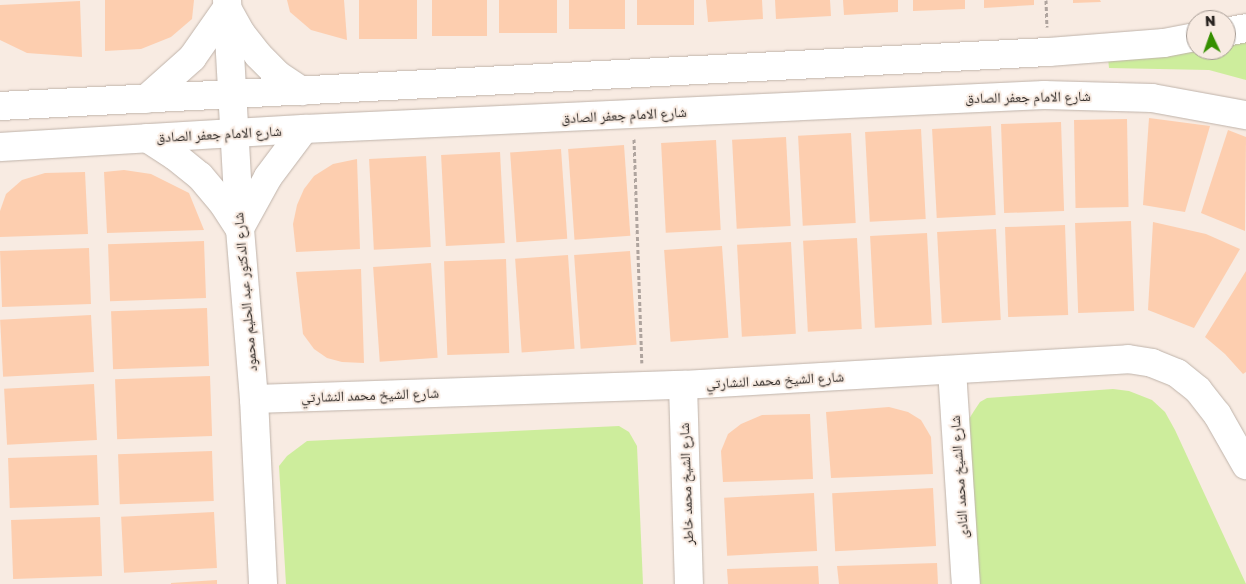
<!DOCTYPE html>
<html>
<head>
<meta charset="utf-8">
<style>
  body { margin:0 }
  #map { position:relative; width:1246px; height:584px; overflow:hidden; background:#f8ebe2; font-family:"Golos Text","Noto Naskh Arabic",sans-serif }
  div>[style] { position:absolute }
  .green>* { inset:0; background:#cded9c }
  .building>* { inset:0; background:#fdceaf; transform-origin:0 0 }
  .path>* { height:3px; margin-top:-1.5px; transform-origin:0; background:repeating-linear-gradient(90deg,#afa49e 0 4px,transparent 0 6.5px) }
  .roads { filter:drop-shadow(0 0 1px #bfb3aa) drop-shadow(0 0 1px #bfb3aa) }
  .minor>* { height:28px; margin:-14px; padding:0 14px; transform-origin:14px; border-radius:14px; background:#fff }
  span { translate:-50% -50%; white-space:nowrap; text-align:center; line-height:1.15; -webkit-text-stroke:4px #f8ebe2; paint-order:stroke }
  .street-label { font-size:14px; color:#282320 }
  .north { position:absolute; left:1186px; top:10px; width:50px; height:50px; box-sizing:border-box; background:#f8ebe2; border:1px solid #a59b94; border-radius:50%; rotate:357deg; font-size:14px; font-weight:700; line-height:20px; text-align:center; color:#282320 }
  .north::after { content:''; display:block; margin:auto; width:18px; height:22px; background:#358f00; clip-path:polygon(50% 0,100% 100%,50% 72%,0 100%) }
</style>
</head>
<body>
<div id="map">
  <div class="green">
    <i style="clip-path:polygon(1246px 42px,1246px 80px,1209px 70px,1109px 68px,1108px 58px,1196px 50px,1226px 50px,1226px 46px)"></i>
    <i style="clip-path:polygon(1113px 389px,1129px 391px,1152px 400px,1165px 412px,1175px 430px,1246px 584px,978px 584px,968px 431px,969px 419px,974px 411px,980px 402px,987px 398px)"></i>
    <i style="clip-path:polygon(619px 426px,629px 432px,637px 446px,643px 584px,286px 584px,279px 466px,287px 456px,307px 441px)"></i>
  </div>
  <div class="building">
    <i style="clip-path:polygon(105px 0,194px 0,192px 19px,171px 37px,141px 49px,105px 51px)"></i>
    <i style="clip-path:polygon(287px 0,344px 0,347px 40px,311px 30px,290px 12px)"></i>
    <i style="left:359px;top:0;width:58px;height:39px"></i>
    <i style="left:432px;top:0;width:55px;height:36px"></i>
    <i style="left:499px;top:0;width:58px;height:33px"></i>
    <i style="left:569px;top:0;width:56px;height:29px"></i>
    <i style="left:637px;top:0;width:57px;height:25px"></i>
    <i style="clip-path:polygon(706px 0,762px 0,763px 19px,708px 22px)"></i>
    <i style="clip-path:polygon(775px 0,830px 0,831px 16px,776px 19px)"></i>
    <i style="clip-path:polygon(843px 0,898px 0,898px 12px,844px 15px)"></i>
    <i style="clip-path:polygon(913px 0,965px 0,965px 9px,913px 11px)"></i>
    <i style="clip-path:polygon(984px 0,1034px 0,1034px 5px,984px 8px)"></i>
    <i style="clip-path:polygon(1073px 0,1100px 0,1101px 2px,1073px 3px)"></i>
    <i style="clip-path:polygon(80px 1px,82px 57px,27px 53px,0 40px,0 5px)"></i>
    <i style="clip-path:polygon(1149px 118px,1210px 126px,1185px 212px,1143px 205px)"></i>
    <i style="left:1127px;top:119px;width:88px;height:53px;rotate:89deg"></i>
    <i style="left:1061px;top:122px;width:89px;height:60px;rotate:88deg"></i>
    <i style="left:991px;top:126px;width:89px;height:59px;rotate:87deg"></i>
    <i style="left:921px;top:129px;width:90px;height:56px;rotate:87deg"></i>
    <i style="clip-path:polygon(1228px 130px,1246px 137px,1245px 231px,1201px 213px)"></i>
    <i style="left:851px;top:133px;width:90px;height:53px;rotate:87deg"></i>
    <i style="left:786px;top:137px;width:89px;height:54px;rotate:87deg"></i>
    <i style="left:716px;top:140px;width:90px;height:55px;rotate:87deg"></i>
    <i style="left:624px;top:145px;width:91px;height:56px;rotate:86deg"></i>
    <i style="left:561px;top:149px;width:90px;height:51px;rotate:86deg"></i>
    <i style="left:500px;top:152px;width:91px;height:59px;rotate:87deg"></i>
    <i style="left:426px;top:156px;width:91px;height:57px;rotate:87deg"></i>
    <i style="clip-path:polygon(357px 159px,360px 249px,296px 252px,293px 224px,297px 205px,304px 189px,314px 176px,333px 164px)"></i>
    <i style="clip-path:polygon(124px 170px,151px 174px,189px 193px,204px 230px,107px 233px,104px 172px)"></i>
    <i style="clip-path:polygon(85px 172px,88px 234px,0 237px,0 211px,6px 194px,22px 180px,45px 173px)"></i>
    <i style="left:1131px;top:221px;width:90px;height:56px;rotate:88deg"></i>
    <i style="clip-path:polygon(1153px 222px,1206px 234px,1240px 249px,1194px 328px,1148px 310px)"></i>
    <i style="left:1065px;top:225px;width:90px;height:60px;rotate:88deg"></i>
    <i style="left:996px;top:229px;width:91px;height:59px;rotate:87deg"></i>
    <i style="left:927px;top:233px;width:92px;height:57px;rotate:87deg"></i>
    <i style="left:857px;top:238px;width:91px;height:54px;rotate:87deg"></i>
    <i style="left:204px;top:241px;width:57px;height:96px;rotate:88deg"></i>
    <i style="left:791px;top:242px;width:92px;height:54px;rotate:87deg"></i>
    <i style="left:722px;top:246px;width:92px;height:58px;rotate:86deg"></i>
    <i style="left:89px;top:248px;width:56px;height:89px;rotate:88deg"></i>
    <i style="left:630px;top:251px;width:94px;height:56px;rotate:86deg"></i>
    <i style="left:568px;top:255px;width:94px;height:53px;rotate:86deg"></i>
    <i style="left:506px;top:259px;width:94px;height:62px;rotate:88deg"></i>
    <i style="left:431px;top:263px;width:95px;height:58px;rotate:86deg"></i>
    <i style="clip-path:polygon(361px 269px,364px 363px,342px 362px,327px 358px,314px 349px,303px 334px,296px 272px)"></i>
    <i style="clip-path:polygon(1246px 271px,1246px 372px,1243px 374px,1225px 354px,1205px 337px)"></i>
    <i style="left:207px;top:308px;width:58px;height:96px;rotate:88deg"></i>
    <i style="left:91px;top:315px;width:57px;height:91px;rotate:87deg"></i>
    <i style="left:210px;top:376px;width:60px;height:95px;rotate:88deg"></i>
    <i style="left:94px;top:384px;width:56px;height:90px;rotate:87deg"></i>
    <i style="clip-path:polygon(889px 407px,908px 412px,921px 420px,931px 437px,933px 474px,831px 478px,826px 412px)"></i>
    <i style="clip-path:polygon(810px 414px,813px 479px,723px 482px,721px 451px,728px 434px,741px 424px,762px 415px)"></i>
    <i style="left:212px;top:451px;width:50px;height:94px;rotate:88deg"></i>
    <i style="left:97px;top:455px;width:50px;height:89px;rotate:88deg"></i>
    <i style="left:933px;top:488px;width:58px;height:101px;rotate:87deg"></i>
    <i style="left:814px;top:493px;width:58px;height:90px;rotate:87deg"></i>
    <i style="left:214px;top:512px;width:56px;height:93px;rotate:87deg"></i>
    <i style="left:100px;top:517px;width:59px;height:89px;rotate:88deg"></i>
    <i style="clip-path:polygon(937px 563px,938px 584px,839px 584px,837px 566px)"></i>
    <i style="clip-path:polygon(818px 566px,819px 584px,728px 584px,727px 569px)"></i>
    <i style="clip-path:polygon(217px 580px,217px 584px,171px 584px,171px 583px)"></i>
  </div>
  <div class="path">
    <i style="left:1046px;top:0;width:27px;rotate:88deg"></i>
    <i style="left:634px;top:139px;width:224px;rotate:88deg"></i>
  </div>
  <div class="roads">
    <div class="minor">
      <i style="left:227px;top:0;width:229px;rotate:86.8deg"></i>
      <i style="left:240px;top:229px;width:171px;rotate:85.3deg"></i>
      <i style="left:254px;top:399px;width:185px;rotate:87.2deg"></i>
      <i style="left:1226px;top:32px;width:20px;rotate:-11deg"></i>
      <i style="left:146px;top:99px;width:62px;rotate:-41.7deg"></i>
      <i style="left:192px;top:58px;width:61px;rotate:-55deg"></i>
      <i style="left:227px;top:8px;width:29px;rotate:61deg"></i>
      <i style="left:241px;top:33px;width:28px;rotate:52deg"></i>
      <i style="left:258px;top:55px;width:28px;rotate:45deg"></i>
      <i style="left:278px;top:75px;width:29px;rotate:34deg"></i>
      <i style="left:0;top:106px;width:1050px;rotate:-2.95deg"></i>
      <i style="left:1049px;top:52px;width:115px;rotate:-4.5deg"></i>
      <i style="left:1164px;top:43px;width:33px;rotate:-11deg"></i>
      <i style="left:147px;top:138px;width:33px;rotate:33deg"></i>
      <i style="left:175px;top:156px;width:32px;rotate:39deg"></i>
      <i style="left:200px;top:176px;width:34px;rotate:50deg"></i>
      <i style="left:222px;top:202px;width:31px;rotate:57deg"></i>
      <i style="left:0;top:147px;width:305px;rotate:-3.4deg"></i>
      <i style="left:304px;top:129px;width:741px;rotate:-2.63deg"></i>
      <i style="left:1044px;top:95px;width:108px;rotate:1.6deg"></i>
      <i style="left:1152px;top:98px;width:96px;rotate:10.3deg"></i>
      <i style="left:240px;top:228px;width:58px;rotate:-61.2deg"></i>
      <i style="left:268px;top:177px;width:60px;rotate:-53.1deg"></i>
      <i style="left:952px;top:370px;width:214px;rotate:86.3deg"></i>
      <i style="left:683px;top:385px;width:199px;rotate:88.3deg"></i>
      <i style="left:254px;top:399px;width:429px;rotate:-1.9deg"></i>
      <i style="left:683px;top:385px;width:446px;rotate:-3.3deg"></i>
      <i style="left:1128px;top:359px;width:24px;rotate:9deg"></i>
      <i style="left:1152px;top:363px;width:27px;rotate:22deg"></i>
      <i style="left:1177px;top:373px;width:27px;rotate:39deg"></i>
      <i style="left:1198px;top:390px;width:31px;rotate:52deg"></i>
      <i style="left:1217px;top:414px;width:59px;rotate:60.4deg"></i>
    </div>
  </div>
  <div class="street-label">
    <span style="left:1028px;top:97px;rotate:-1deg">شارع الامام جعفر الصادق</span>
    <span style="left:624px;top:115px;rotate:-3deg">شارع الامام جعفر الصادق</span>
    <span style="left:219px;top:134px;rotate:-3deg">شارع الامام جعفر الصادق</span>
    <span style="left:245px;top:292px;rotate:-95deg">شارع الدكتور عبد الحليم محمود</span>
    <span style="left:775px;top:380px;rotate:-3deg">شارع الشيخ محمد النشارتي</span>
    <span style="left:370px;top:395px;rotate:-2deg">شارع الشيخ محمد النشارتي</span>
    <span style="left:959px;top:477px;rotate:-94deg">شارع الشيخ محمد النادى</span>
    <span style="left:686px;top:484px;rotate:-92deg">شارع الشيخ محمد خاطر</span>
  </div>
  <div class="north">N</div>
</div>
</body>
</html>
